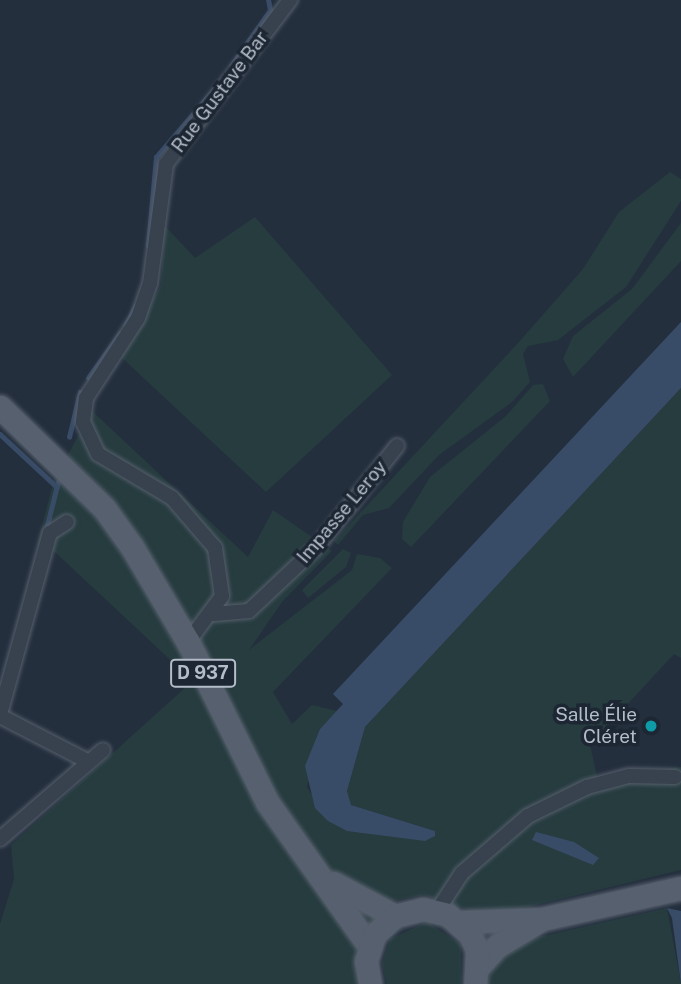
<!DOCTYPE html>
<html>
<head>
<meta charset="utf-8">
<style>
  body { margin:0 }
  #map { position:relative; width:681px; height:984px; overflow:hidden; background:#242f3e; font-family:"Public Sans",sans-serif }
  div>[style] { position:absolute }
  .green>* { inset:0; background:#263c3f }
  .water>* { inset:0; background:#394c67 }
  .stream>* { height:4.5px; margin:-2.25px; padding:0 2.25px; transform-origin:2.25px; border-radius:2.25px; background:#394c67 }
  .roads { filter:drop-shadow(0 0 2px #565f6c) drop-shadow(0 0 2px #565f6c) }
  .minor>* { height:14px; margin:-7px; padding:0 7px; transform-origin:7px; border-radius:7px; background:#38414e }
  .primary>* { height:23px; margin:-11.5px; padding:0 11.5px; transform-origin:11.5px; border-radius:11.5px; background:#56606e }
  .dots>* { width:19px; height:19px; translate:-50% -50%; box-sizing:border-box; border:4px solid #1d2633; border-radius:50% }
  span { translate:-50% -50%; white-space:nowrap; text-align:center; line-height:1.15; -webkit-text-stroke:7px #1d2633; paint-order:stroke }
  .shield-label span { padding:2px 5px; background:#1d2633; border:2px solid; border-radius:5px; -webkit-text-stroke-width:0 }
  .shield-label { font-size:18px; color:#b4bcc9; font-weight:700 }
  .street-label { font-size:19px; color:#b4bcc9 }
  .poi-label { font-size:19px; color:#b4bcc9 }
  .right { translate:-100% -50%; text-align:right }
</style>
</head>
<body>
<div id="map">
  <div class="green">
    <i style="clip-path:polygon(670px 172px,681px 179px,681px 201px,626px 287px,558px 340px,528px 346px,523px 354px,530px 382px,512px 402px,439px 455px,389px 508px,363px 515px,338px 545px,334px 541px,519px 342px,583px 269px,619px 212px)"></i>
    <i style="clip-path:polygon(255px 217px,392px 375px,266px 492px,121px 357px,161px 285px,164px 225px,195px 258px)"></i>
    <i style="clip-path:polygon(681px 223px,681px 261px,573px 377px,563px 359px,573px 336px,632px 289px)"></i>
    <i style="clip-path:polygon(543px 384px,550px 401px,411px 547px,402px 539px,403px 522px,430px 477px,506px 416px,533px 385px)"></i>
    <i style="clip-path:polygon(681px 388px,681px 658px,674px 654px,590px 745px,597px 776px,681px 767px,681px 870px,511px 911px,476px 912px,424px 895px,386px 902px,356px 943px,357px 984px,0 984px,0 924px,14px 879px,11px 845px,187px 686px,179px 668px,56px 553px,37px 545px,54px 480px,92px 411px,248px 557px,273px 510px,332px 551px,282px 602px,249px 650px,352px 570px,357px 554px,380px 558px,392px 568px,273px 692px,292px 724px,312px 705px,337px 711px,320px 729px,307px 787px,328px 821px,435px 831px,351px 805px,347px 791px,365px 727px)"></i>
    <i style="clip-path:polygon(343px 549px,351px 553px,346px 567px,308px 598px,302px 590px)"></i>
    <i style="clip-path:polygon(667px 908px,681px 984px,487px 984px,494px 961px,526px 940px)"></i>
    <i style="clip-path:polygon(427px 922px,461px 944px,461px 984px,387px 984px,382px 964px,390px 939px)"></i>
  </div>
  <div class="water">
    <i style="clip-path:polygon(681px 322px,681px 388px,365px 727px,347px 791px,351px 805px,435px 831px,435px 836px,425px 841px,347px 831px,328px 821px,315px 808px,305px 766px,320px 729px,343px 704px,333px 694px)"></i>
    <i style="clip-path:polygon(536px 832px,574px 842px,599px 858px,593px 865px,532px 840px)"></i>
    <i style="clip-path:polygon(667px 908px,681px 911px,681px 984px,672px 918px)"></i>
  </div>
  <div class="stream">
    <i style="left:231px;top:66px;width:68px;rotate:-55.1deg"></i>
    <i style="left:270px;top:10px;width:10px;rotate:-101deg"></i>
    <i style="left:148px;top:246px;width:89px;rotate:-84.9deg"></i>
    <i style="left:156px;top:157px;width:91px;rotate:-49.5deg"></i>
    <i style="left:125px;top:326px;width:22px;rotate:-63deg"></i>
    <i style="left:88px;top:378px;width:55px;rotate:-54.6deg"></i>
    <i style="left:0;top:434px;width:78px;rotate:42.9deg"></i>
    <i style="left:69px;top:437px;width:46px;rotate:-76.3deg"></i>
    <i style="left:46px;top:529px;width:49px;rotate:-75.7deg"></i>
  </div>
  <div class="roads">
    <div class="minor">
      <i style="left:214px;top:614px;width:35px;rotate:-5deg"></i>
      <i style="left:249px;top:611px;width:93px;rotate:-43.3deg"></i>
      <i style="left:317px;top:547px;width:129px;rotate:-51.6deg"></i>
      <i style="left:188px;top:642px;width:57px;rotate:-53.5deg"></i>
      <i style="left:222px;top:596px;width:49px;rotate:-98.3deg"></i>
      <i style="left:215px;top:548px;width:66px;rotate:-130.7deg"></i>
      <i style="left:172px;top:498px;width:86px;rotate:-149.3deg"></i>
      <i style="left:98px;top:454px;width:35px;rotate:-115deg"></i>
      <i style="left:83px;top:422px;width:24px;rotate:-83deg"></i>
      <i style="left:86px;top:398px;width:95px;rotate:-57deg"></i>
      <i style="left:138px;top:318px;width:36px;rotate:-71deg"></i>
      <i style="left:150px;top:284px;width:121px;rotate:-82.4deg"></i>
      <i style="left:166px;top:164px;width:206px;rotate:-52.9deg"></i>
      <i style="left:0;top:714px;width:188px;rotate:-74.6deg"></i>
      <i style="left:50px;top:533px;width:20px;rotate:-33deg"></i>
      <i style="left:0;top:716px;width:98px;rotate:27.3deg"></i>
      <i style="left:0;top:839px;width:136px;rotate:-40.8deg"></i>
      <i style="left:437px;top:911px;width:45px;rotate:-56.7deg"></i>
      <i style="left:462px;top:873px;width:87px;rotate:-40.8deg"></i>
      <i style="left:528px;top:816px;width:66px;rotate:-26.2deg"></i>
      <i style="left:587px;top:787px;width:43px;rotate:-14.7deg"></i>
      <i style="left:629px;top:776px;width:46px;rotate:1.2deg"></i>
    </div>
    <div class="primary">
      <i style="left:0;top:407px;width:145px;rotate:44.2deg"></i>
      <i style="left:104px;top:508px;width:48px;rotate:54.3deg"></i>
      <i style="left:132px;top:547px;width:110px;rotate:59.5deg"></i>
      <i style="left:188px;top:642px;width:178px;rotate:63.7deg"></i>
      <i style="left:267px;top:802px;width:176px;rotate:54.7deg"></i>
      <i style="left:333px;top:883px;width:70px;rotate:28deg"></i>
      <i style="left:458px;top:922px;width:84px;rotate:-2deg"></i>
      <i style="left:542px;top:919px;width:142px;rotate:-12.6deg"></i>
      <i style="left:478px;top:967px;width:28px;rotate:-48deg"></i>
      <i style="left:497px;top:946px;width:49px;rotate:-30.8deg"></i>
      <i style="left:370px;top:984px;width:23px;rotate:-100deg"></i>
      <i style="left:366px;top:961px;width:28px;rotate:-72deg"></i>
      <i style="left:375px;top:934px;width:27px;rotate:-42deg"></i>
      <i style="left:395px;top:916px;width:29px;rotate:-14deg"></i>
      <i style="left:423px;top:909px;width:26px;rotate:13deg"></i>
      <i style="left:448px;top:915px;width:30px;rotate:42deg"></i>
      <i style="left:470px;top:935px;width:17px;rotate:65deg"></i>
      <i style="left:477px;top:950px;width:34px;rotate:93deg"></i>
    </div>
  </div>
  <div class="dots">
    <i style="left:651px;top:726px;background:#0f9aa8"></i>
  </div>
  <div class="shield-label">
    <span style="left:203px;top:673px">D 937</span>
  </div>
  <div class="street-label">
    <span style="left:220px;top:92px;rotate:-53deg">Rue Gustave Bar</span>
    <span style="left:342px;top:512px;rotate:-50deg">Impasse Leroy</span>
  </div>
  <div class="poi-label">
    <span class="right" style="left:637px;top:726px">Salle Élie<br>Cléret</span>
  </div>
</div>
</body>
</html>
